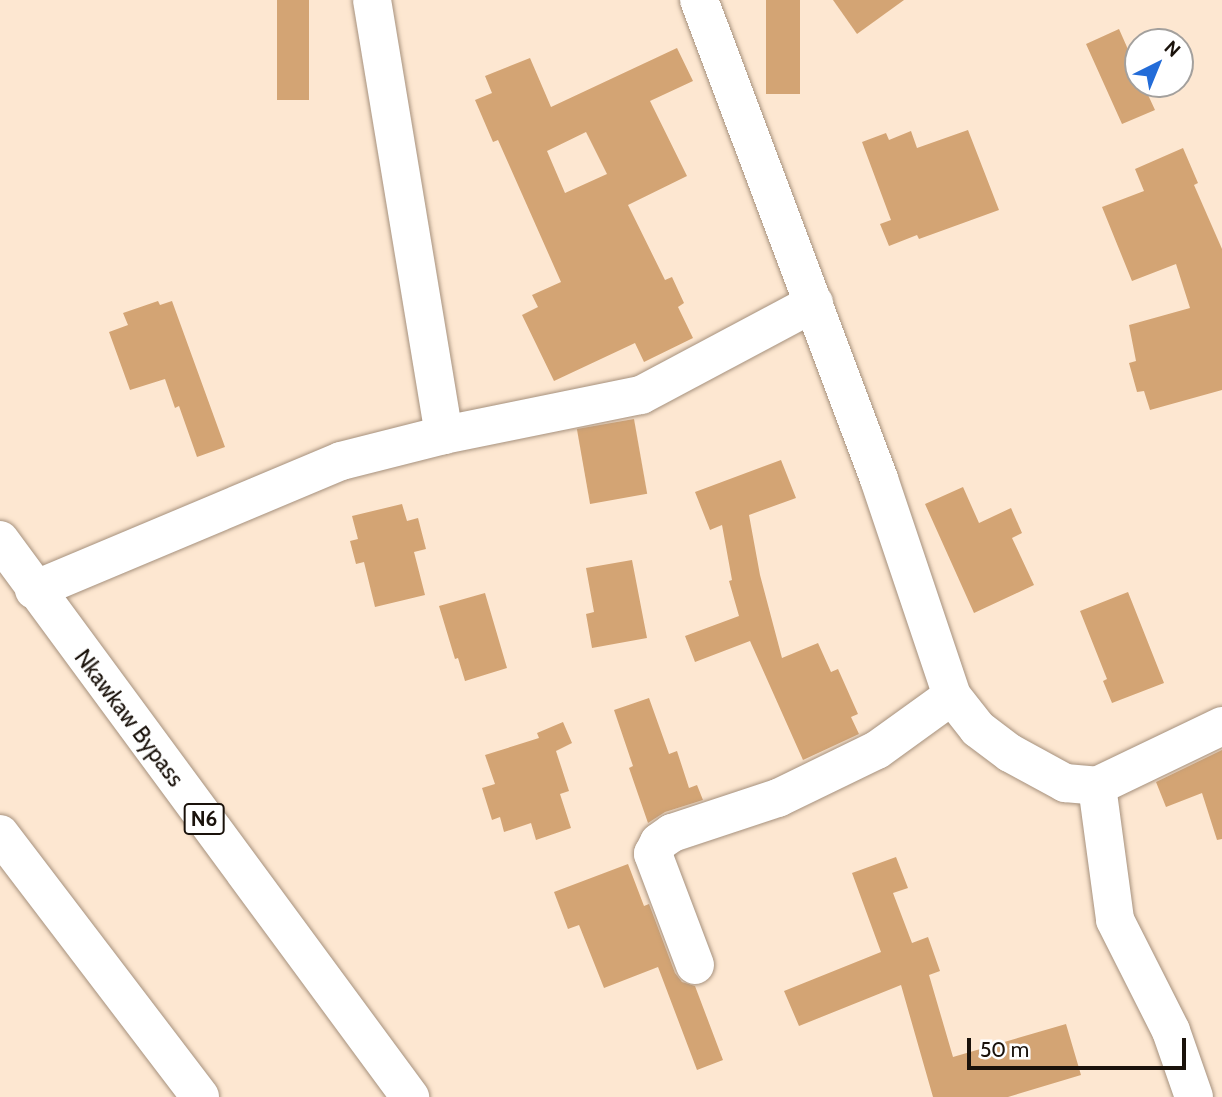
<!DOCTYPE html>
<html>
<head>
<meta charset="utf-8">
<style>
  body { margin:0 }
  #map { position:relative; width:1222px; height:1097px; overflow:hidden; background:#fde7d1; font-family:Cabin,sans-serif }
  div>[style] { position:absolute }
  .building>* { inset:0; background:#d3a474; transform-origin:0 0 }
  .roads { filter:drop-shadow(0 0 2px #a6917d) drop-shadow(0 0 2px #a6917d) }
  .minor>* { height:38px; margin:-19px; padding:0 19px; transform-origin:19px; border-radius:19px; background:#fff }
  .highway>* { height:38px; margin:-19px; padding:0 19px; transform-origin:19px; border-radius:19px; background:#fff }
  span { translate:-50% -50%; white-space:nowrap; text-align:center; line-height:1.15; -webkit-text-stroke:5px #fff; paint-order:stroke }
  .shield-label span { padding:2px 5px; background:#fff; border:2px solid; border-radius:5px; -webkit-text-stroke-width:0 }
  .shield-label { font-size:21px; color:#1a120b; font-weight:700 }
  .street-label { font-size:23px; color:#1a120b }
  .north { position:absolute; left:1124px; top:28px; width:70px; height:70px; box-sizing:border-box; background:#fff; border:2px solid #a3a09d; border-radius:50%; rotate:43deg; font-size:19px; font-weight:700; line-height:28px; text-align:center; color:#1a120b }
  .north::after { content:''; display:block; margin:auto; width:24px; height:32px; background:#236cd8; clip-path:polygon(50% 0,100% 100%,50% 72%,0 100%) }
  .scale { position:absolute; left:967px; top:1038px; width:219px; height:32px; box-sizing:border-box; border:4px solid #1a120b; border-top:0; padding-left:9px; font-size:21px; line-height:24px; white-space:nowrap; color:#1a120b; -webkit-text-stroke:5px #fff; paint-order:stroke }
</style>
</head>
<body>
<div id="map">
  <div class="building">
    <i style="left:277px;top:0;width:32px;height:100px"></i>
    <i style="left:766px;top:0;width:34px;height:94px"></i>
    <i style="clip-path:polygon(833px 0,904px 0,857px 34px)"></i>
    <i style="clip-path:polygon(1119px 29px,1138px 72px,1138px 84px,1143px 84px,1155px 110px,1122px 124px,1086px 44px)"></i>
    <i style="clip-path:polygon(evenodd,677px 48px,693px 81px,650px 101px,687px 176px,628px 205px,665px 280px,672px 277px,684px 303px,678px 307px,693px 338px,644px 362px,635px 343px,554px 381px,522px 315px,538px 307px,532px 295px,561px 282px,498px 140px,493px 142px,475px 100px,492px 93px,485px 76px,530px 58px,551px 107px,677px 48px,586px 132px,607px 174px,565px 193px,547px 151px,586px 132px)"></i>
    <i style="clip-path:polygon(968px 130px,999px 210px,919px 239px,917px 235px,889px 246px,880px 224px,891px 220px,862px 142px,886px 133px,889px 140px,911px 131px,917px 148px)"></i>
    <i style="clip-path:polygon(1183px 148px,1198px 183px,1194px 185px,1222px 249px,1222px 390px,1150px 410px,1144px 391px,1137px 392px,1129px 363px,1136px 361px,1129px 325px,1190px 308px,1176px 264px,1132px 281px,1102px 207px,1144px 191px,1135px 169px)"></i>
    <i style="clip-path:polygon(158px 301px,160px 305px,172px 301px,225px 447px,197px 457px,179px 406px,175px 408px,165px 379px,130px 390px,109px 332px,128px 325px,123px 313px)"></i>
    <i style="left:634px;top:419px;width:76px;height:58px;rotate:80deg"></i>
    <i style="clip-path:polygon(781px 460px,796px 498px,749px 515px,760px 575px,782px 658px,818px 643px,831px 672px,838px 669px,858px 714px,851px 717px,859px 734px,803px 760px,750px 641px,695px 662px,685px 636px,739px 616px,729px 581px,732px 580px,722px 525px,710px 530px,695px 492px)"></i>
    <i style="clip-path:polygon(963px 487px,979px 523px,1011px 508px,1022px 533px,1012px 538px,1034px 585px,974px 613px,925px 504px)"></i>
    <i style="clip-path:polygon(402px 504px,407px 521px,418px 518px,426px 549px,414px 552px,425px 595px,375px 607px,364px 562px,356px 564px,350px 541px,358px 539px,352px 516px)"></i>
    <i style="clip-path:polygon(632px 560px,647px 638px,592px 648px,586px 614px,594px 612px,586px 568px)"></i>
    <i style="clip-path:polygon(1128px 592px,1164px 683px,1112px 703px,1103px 681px,1107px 679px,1080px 611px)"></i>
    <i style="clip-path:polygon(485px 593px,507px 668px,465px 681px,458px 658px,455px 659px,439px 606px)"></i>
    <i style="clip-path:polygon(649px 698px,669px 754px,677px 751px,689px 788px,697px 785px,703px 800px,665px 812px,648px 823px,629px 768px,633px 766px,614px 710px)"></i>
    <i style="clip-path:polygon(563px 722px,572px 743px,556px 751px,569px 791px,560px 794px,571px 828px,536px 840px,531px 823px,504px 832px,500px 817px,492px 820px,482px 788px,495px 784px,485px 755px,539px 738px,537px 733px)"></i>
    <i style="clip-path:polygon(1222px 750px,1222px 839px,1217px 840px,1202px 793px,1166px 807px,1156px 782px)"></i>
    <i style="clip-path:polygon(896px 857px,908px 888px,893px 893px,912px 943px,928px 937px,940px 971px,929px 975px,953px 1057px,1066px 1024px,1081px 1075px,1008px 1097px,933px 1097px,901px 985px,799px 1026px,784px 991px,881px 952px,852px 873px)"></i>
    <i style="clip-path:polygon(628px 864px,644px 906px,649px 904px,675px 973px,682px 982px,695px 986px,723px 1060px,697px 1070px,658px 967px,604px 988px,579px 925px,568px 929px,554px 892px)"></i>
  </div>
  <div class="roads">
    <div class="minor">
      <i style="left:372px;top:0;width:441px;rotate:80.6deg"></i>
      <i style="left:699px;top:0;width:512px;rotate:69.4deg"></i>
      <i style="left:879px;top:479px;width:229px;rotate:71.4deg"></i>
      <i style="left:952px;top:696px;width:42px;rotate:51.8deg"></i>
      <i style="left:978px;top:729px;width:40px;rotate:37deg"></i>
      <i style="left:1010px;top:753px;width:63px;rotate:28.6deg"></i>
      <i style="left:1065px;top:783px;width:32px;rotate:5deg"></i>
      <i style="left:1097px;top:786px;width:139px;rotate:-25.6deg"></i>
      <i style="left:34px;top:590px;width:333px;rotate:-22.8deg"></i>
      <i style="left:341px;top:461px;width:106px;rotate:-14.2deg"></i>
      <i style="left:444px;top:435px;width:201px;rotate:-11.5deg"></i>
      <i style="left:641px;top:395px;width:196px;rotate:-28deg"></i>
      <i style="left:1097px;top:786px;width:135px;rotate:82.3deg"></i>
      <i style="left:1115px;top:920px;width:124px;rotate:63.2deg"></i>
      <i style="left:1171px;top:1031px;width:70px;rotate:70.8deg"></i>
      <i style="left:695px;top:965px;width:119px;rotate:-110.7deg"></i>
      <i style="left:653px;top:854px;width:13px;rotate:-63deg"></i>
      <i style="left:659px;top:842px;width:16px;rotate:-35deg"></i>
      <i style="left:672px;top:833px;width:112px;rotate:-18.3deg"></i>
      <i style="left:778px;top:798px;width:110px;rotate:-25.9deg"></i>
      <i style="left:877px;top:750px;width:92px;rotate:-35.8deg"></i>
    </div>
    <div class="highway">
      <i style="left:0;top:540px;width:692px;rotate:53.64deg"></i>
      <i style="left:0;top:834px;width:330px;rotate:52.7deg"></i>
    </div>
  </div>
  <div class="shield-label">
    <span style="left:204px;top:819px">N6</span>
  </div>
  <div class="street-label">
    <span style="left:129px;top:718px;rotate:53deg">Nkawkaw Bypass</span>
  </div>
  <div class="north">N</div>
  <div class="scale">50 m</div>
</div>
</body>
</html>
